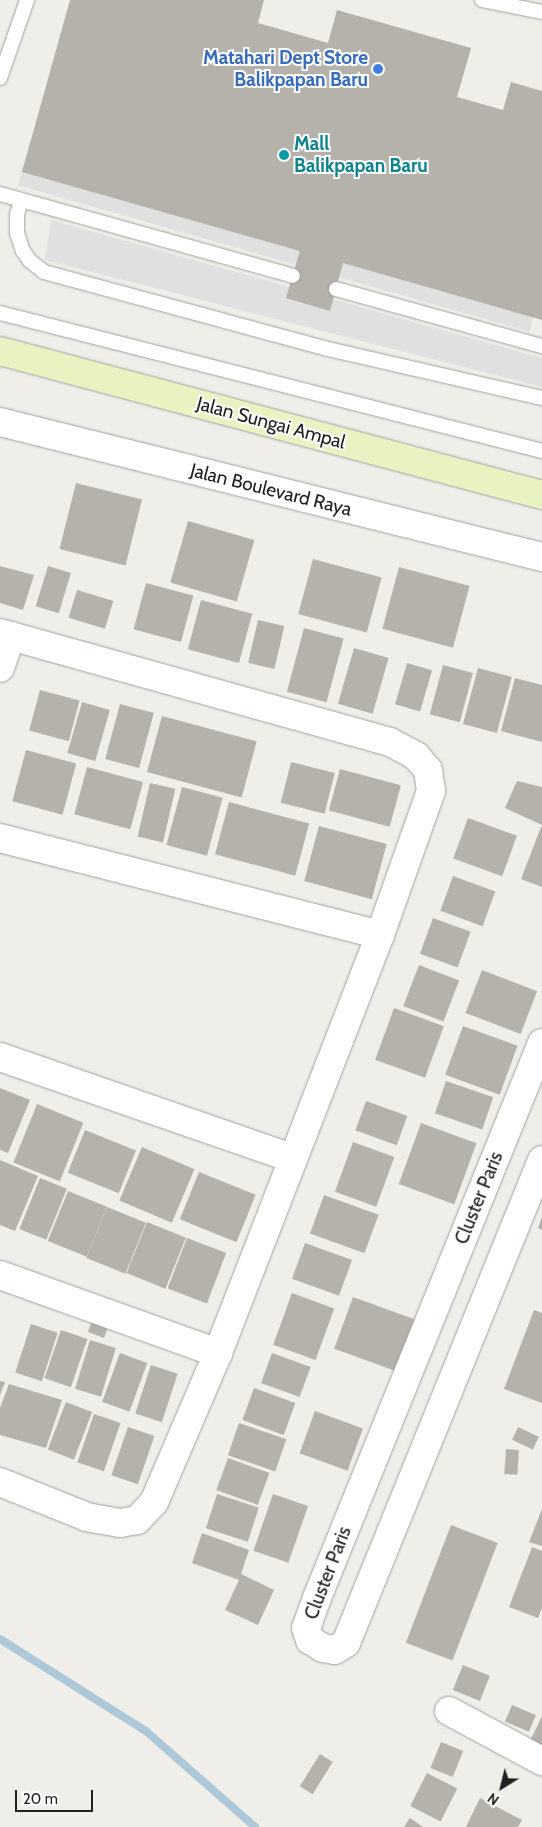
<!DOCTYPE html>
<html>
<head>
<meta charset="utf-8">
<style>
  body { margin:0 }
  #map { position:relative; width:542px; height:1827px; overflow:hidden; background:#f0eee8; font-family:Cabin,sans-serif }
  div>[style] { position:absolute }
  .parking>* { inset:0; background:#e0e0e0; transform-origin:0 0 }
  .stream>* { height:8px; margin:-4px; padding:0 4px; transform-origin:4px; border-radius:4px; background:#adc8d8 }
  .building>* { inset:0; background:#b5b1ab; transform-origin:0 0 }
  .roads { filter:drop-shadow(0 0 1px #a1a1a1) drop-shadow(0 0 1px #a1a1a1) }
  .lane>* { height:14px; margin:-7px; padding:0 7px; transform-origin:7px; border-radius:7px; background:#fff }
  .street>* { height:28px; margin:-14px; padding:0 14px; transform-origin:14px; border-radius:14px; background:#fff }
  .secondary>* { height:28px; margin:-14px; padding:0 14px; transform-origin:14px; border-radius:14px; background:#e9f3c2 }
  .dots>* { width:14px; height:14px; translate:-50% -50%; box-sizing:border-box; border:2px solid #fff; border-radius:50% }
  span { translate:-50% -50%; white-space:nowrap; text-align:center; line-height:1.15; -webkit-text-stroke:4px #fff; paint-order:stroke }
  .shop-label { font-size:19px; color:#366cbe; font-weight:700 }
  .right { translate:-100% -50%; text-align:right }
  .culture-label { font-size:19px; color:#0d838f; font-weight:700 }
  .left { translate:0 -50%; text-align:left }
  .street-label { font-size:19px; color:#202020 }
  .north { position:absolute; left:477px; top:1762px; width:50px; height:50px; -webkit-text-stroke:4px #fff; paint-order:stroke; rotate:216deg; font-size:14px; font-weight:700; line-height:20px; text-align:center; color:#202020 }
  .north::after { content:''; display:block; margin:auto; width:18px; height:22px; background:#202020; clip-path:polygon(50% 0,100% 100%,50% 72%,0 100%) }
  .scale { position:absolute; left:15px; top:1790px; width:78px; height:22px; box-sizing:border-box; border:2px solid #202020; border-top:0; padding-left:6px; font-size:15px; line-height:18px; white-space:nowrap; color:#202020; -webkit-text-stroke:4px #fff; paint-order:stroke }
</style>
</head>
<body>
<div id="map">
  <div class="parking">
    <i style="left:31px;top:139px;width:532px;height:48px;rotate:16deg"></i>
    <i style="clip-path:polygon(51px 220px,542px 358px,542px 387px,45px 260px)"></i>
  </div>
  <div class="stream">
    <i style="left:0;top:1639px;width:174px;rotate:32.3deg"></i>
    <i style="left:147px;top:1732px;width:144px;rotate:41.3deg"></i>
  </div>
  <div class="building">
    <i style="clip-path:polygon(70px 0,264px 0,258px 23px,328px 43px,337px 10px,471px 48px,457px 97px,503px 110px,511px 82px,542px 91px,542px 320px,343px 263px,330px 311px,286px 298px,300px 251px,22px 172px)"></i>
    <i style="left:76px;top:483px;width:68px;height:68px;rotate:14deg"></i>
    <i style="left:188px;top:521px;width:69px;height:64px;rotate:16deg"></i>
    <i style="left:313px;top:559px;width:71px;height:57px;rotate:15deg"></i>
    <i style="clip-path:polygon(0 566px,34px 575px,23px 610px,0 603px)"></i>
    <i style="left:48px;top:566px;width:24px;height:42px;rotate:17deg"></i>
    <i style="left:399px;top:567px;width:73px;height:64px;rotate:15deg"></i>
    <i style="left:146px;top:583px;width:49px;height:48px;rotate:15deg"></i>
    <i style="left:77px;top:590px;width:38px;height:29px;rotate:17deg"></i>
    <i style="left:201px;top:600px;width:53px;height:51px;rotate:15deg"></i>
    <i style="left:258px;top:620px;width:27px;height:44px;rotate:13deg"></i>
    <i style="left:304px;top:628px;width:41px;height:66px;rotate:15deg"></i>
    <i style="left:354px;top:648px;width:36px;height:58px;rotate:16deg"></i>
    <i style="left:407px;top:663px;width:26px;height:43px;rotate:16deg"></i>
    <i style="left:443px;top:665px;width:31px;height:51px;rotate:15deg"></i>
    <i style="left:478px;top:668px;width:35px;height:58px;rotate:15deg"></i>
    <i style="clip-path:polygon(515px 678px,542px 685px,542px 742px,501px 731px)"></i>
    <i style="left:40px;top:690px;width:41px;height:42px;rotate:15deg"></i>
    <i style="left:82px;top:702px;width:29px;height:53px;rotate:16deg"></i>
    <i style="left:120px;top:704px;width:35px;height:57px;rotate:15deg"></i>
    <i style="left:162px;top:716px;width:98px;height:58px;rotate:15deg"></i>
    <i style="left:26px;top:750px;width:52px;height:53px;rotate:15deg"></i>
    <i style="left:291px;top:762px;width:45px;height:42px;rotate:14deg"></i>
    <i style="left:87px;top:767px;width:58px;height:49px;rotate:15deg"></i>
    <i style="left:340px;top:769px;width:63px;height:43px;rotate:15deg"></i>
    <i style="clip-path:polygon(517px 781px,542px 787px,542px 825px,505px 808px)"></i>
    <i style="left:150px;top:783px;width:26px;height:55px;rotate:13deg"></i>
    <i style="left:182px;top:787px;width:42px;height:60px;rotate:15deg"></i>
    <i style="left:229px;top:802px;width:83px;height:54px;rotate:15deg"></i>
    <i style="left:468px;top:818px;width:52px;height:43px;rotate:20deg"></i>
    <i style="left:319px;top:826px;width:70px;height:57px;rotate:15deg"></i>
    <i style="clip-path:polygon(541px 827px,542px 827px,542px 887px,521px 879px)"></i>
    <i style="left:453px;top:876px;width:45px;height:37px;rotate:20deg"></i>
    <i style="left:433px;top:918px;width:40px;height:38px;rotate:20deg"></i>
    <i style="left:419px;top:965px;width:43px;height:44px;rotate:21deg"></i>
    <i style="left:482px;top:970px;width:59px;height:46px;rotate:21deg"></i>
    <i style="left:394px;top:1008px;width:53px;height:55px;rotate:20deg"></i>
    <i style="left:463px;top:1026px;width:58px;height:52px;rotate:20deg"></i>
    <i style="left:446px;top:1081px;width:50px;height:34px;rotate:19deg"></i>
    <i style="clip-path:polygon(0 1088px,30px 1100px,8px 1153px,0 1150px)"></i>
    <i style="left:366px;top:1101px;width:44px;height:31px;rotate:20deg"></i>
    <i style="left:37px;top:1104px;width:50px;height:63px;rotate:22deg"></i>
    <i style="left:421px;top:1123px;width:59px;height:65px;rotate:20deg"></i>
    <i style="left:85px;top:1130px;width:55px;height:46px;rotate:22deg"></i>
    <i style="left:353px;top:1142px;width:44px;height:53px;rotate:20deg"></i>
    <i style="left:142px;top:1147px;width:57px;height:58px;rotate:23deg"></i>
    <i style="clip-path:polygon(0 1160px,38px 1176px,15px 1231px,0 1225px)"></i>
    <i style="left:199px;top:1172px;width:61px;height:51px;rotate:22deg"></i>
    <i style="left:40px;top:1178px;width:29px;height:55px;rotate:22deg"></i>
    <i style="left:68px;top:1191px;width:42px;height:54px;rotate:22deg"></i>
    <i style="left:324px;top:1195px;width:58px;height:41px;rotate:20deg"></i>
    <i style="left:107px;top:1207px;width:42px;height:55px;rotate:22deg"></i>
    <i style="clip-path:polygon(542px 1217px,542px 1230px,538px 1228px)"></i>
    <i style="left:147px;top:1222px;width:42px;height:55px;rotate:22deg"></i>
    <i style="left:187px;top:1238px;width:42px;height:54px;rotate:21deg"></i>
    <i style="left:305px;top:1243px;width:50px;height:38px;rotate:20deg"></i>
    <i style="left:292px;top:1293px;width:45px;height:55px;rotate:20deg"></i>
    <i style="left:353px;top:1297px;width:69px;height:55px;rotate:20deg"></i>
    <i style="clip-path:polygon(534px 1310px,542px 1313px,542px 1403px,504px 1389px)"></i>
    <i style="left:94px;top:1316px;width:17px;height:17px;rotate:21deg"></i>
    <i style="left:31px;top:1324px;width:28px;height:51px;rotate:18deg"></i>
    <i style="left:61px;top:1330px;width:28px;height:51px;rotate:19deg"></i>
    <i style="left:90px;top:1340px;width:27px;height:51px;rotate:17deg"></i>
    <i style="left:120px;top:1353px;width:29px;height:52px;rotate:20deg"></i>
    <i style="left:272px;top:1353px;width:41px;height:32px;rotate:20deg"></i>
    <i style="left:151px;top:1365px;width:28px;height:51px;rotate:18deg"></i>
    <i style="clip-path:polygon(0 1381px,5px 1382px,0 1395px)"></i>
    <i style="clip-path:polygon(9px 1384px,62px 1400px,46px 1448px,0 1435px,0 1408px)"></i>
    <i style="left:254px;top:1388px;width:44px;height:34px;rotate:20deg"></i>
    <i style="left:66px;top:1402px;width:28px;height:51px;rotate:21deg"></i>
    <i style="left:315px;top:1411px;width:51px;height:45px;rotate:20deg"></i>
    <i style="left:94px;top:1414px;width:28px;height:51px;rotate:19deg"></i>
    <i style="left:239px;top:1423px;width:50px;height:34px;rotate:19deg"></i>
    <i style="left:128px;top:1427px;width:28px;height:51px;rotate:19deg"></i>
    <i style="left:518px;top:1427px;width:23px;height:14px;rotate:25deg"></i>
    <i style="left:506px;top:1449px;width:13px;height:25px;rotate:4deg"></i>
    <i style="left:228px;top:1458px;width:44px;height:34px;rotate:20deg"></i>
    <i style="left:217px;top:1494px;width:44px;height:36px;rotate:18deg"></i>
    <i style="left:273px;top:1494px;width:37px;height:60px;rotate:19deg"></i>
    <i style="clip-path:polygon(542px 1509px,542px 1546px,529px 1542px)"></i>
    <i style="left:451px;top:1525px;width:50px;height:126px;rotate:21deg"></i>
    <i style="clip-path:polygon(202px 1533px,249px 1550px,241px 1574px,274px 1590px,258px 1625px,225px 1610px,239px 1580px,192px 1563px)"></i>
    <i style="clip-path:polygon(532px 1547px,542px 1551px,542px 1608px,538px 1618px,509px 1607px)"></i>
    <i style="left:463px;top:1665px;width:29px;height:27px;rotate:22deg"></i>
    <i style="left:512px;top:1705px;width:26px;height:18px;rotate:23deg"></i>
    <i style="clip-path:polygon(542px 1716px,542px 1747px,530px 1741px)"></i>
    <i style="left:441px;top:1742px;width:24px;height:28px;rotate:22deg"></i>
    <i style="left:320px;top:1754px;width:15px;height:38px;rotate:32deg"></i>
    <i style="left:427px;top:1773px;width:34px;height:37px;rotate:27deg"></i>
    <i style="clip-path:polygon(480px 1798px,522px 1820px,518px 1827px,466px 1827px)"></i>
    <i style="clip-path:polygon(410px 1818px,423px 1827px,404px 1827px)"></i>
  </div>
  <div class="roads">
    <div class="lane">
      <i style="left:482px;top:0;width:61px;rotate:11.3deg"></i>
      <i style="left:0;top:78px;width:83px;rotate:-70.9deg"></i>
      <i style="left:0;top:194px;width:304px;rotate:15.6deg"></i>
      <i style="left:21px;top:202px;width:13px;rotate:108deg"></i>
      <i style="left:17px;top:214px;width:19px;rotate:90deg"></i>
      <i style="left:17px;top:233px;width:19px;rotate:72deg"></i>
      <i style="left:23px;top:251px;width:12px;rotate:55deg"></i>
      <i style="left:30px;top:261px;width:18px;rotate:38deg"></i>
      <i style="left:44px;top:272px;width:294px;rotate:15.2deg"></i>
      <i style="left:328px;top:349px;width:220px;rotate:12.9deg"></i>
      <i style="left:336px;top:289px;width:214px;rotate:15.5deg"></i>
      <i style="left:0;top:313px;width:559px;rotate:14.28deg"></i>
    </div>
    <div class="street">
      <i style="left:0;top:422px;width:559px;rotate:13.99deg"></i>
      <i style="left:0;top:633px;width:405px;rotate:15.6deg"></i>
      <i style="left:390px;top:742px;width:30px;rotate:28deg"></i>
      <i style="left:416px;top:756px;width:18px;rotate:49deg"></i>
      <i style="left:428px;top:770px;width:21px;rotate:82deg"></i>
      <i style="left:431px;top:791px;width:153px;rotate:109.5deg"></i>
      <i style="left:380px;top:935px;width:448px;rotate:111.2deg"></i>
      <i style="left:218px;top:1353px;width:162px;rotate:113.2deg"></i>
      <i style="left:154px;top:1502px;width:25px;rotate:133deg"></i>
      <i style="left:137px;top:1520px;width:17px;rotate:170deg"></i>
      <i style="left:120px;top:1523px;width:34px;rotate:-170deg"></i>
      <i style="left:87px;top:1517px;width:94px;rotate:-158.1deg"></i>
      <i style="left:0;top:668px;width:34px;rotate:-71deg"></i>
      <i style="left:0;top:838px;width:392px;rotate:14.3deg"></i>
      <i style="left:542px;top:1043px;width:599px;rotate:112.07deg"></i>
      <i style="left:317px;top:1598px;width:32px;rotate:110deg"></i>
      <i style="left:306px;top:1628px;width:13px;rotate:72deg"></i>
      <i style="left:310px;top:1640px;width:15px;rotate:32deg"></i>
      <i style="left:323px;top:1648px;width:12px;rotate:9deg"></i>
      <i style="left:335px;top:1650px;width:13px;rotate:-32deg"></i>
      <i style="left:346px;top:1643px;width:521px;rotate:-67.91deg"></i>
      <i style="left:0;top:1057px;width:309px;rotate:19.1deg"></i>
      <i style="left:0;top:1275px;width:232px;rotate:19.7deg"></i>
      <i style="left:449px;top:1711px;width:106px;rotate:28.3deg"></i>
    </div>
    <div class="secondary">
      <i style="left:0;top:351px;width:561px;rotate:14.88deg"></i>
    </div>
  </div>
  <div class="dots">
    <i style="left:378px;top:69px;background:#3f7fe0"></i>
    <i style="left:284px;top:155px;background:#0f9aa8"></i>
  </div>
  <div class="shop-label">
    <span class="right" style="left:368px;top:69px">Matahari Dept Store<br>Balikpapan Baru</span>
  </div>
  <div class="culture-label">
    <span class="left" style="left:294px;top:155px">Mall<br>Balikpapan Baru</span>
  </div>
  <div class="street-label">
    <span style="left:271px;top:423px;rotate:15deg">Jalan Sungai Ampal</span>
    <span style="left:271px;top:490px;rotate:14deg">Jalan Boulevard Raya</span>
    <span style="left:479px;top:1198px;rotate:-68deg">Cluster Paris</span>
    <span style="left:328px;top:1573px;rotate:-69deg">Cluster Paris</span>
  </div>
  <div class="north">N</div>
  <div class="scale">20 m</div>
</div>
</body>
</html>
